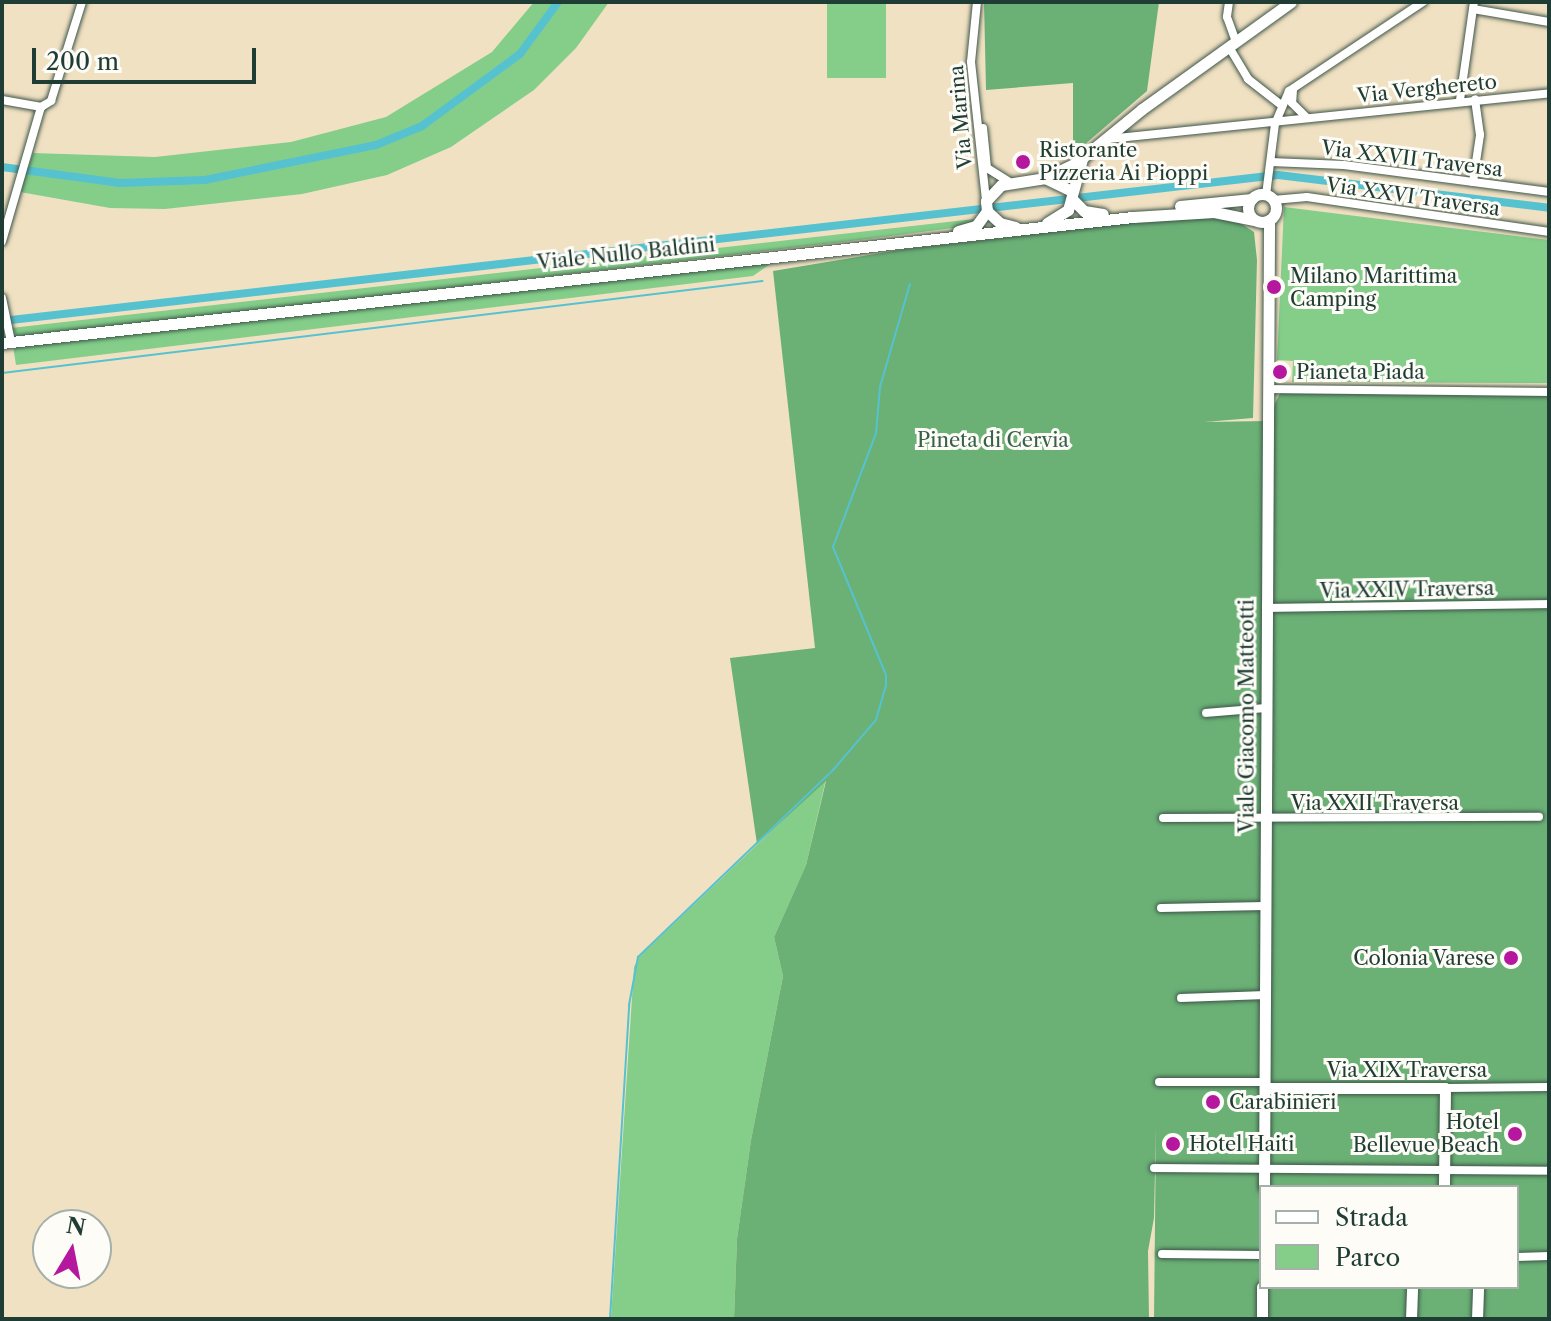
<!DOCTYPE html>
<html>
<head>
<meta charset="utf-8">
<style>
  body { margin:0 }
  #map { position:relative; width:1551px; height:1321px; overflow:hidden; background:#f1e1c3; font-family:"Libre Caslon Text",serif }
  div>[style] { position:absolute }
  .green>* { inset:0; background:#84ce8a; transform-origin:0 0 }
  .forest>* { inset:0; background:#6bb176 }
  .stream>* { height:2px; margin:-1px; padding:0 1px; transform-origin:1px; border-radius:1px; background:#56c2d0 }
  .canal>* { height:8px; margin:-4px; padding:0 4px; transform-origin:4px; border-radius:4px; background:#56c2d0 }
  .roads { filter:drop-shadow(0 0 2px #3e5649) drop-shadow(0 0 2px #3e5649) }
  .street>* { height:8px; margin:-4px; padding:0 4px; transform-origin:4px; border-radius:4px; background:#fff }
  .secondary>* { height:11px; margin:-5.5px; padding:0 5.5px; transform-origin:5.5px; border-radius:5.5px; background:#fff }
  .secondary>.ring { margin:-5.5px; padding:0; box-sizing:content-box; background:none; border:11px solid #fff; border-radius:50% }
  .dots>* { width:22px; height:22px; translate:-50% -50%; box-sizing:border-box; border:4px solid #fdfcf7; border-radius:50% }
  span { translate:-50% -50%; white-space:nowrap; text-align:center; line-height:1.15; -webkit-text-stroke:6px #fdfcf7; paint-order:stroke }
  .street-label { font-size:20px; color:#1f3d34 }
  .poi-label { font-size:20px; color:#1f3d34 }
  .left { translate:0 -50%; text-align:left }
  .right { translate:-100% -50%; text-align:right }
  .park-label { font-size:20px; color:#38614a }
  .frame { position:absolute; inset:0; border:4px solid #1f3d34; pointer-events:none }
  .legend { position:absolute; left:1259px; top:1185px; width:260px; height:104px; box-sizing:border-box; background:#fdfcf7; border:2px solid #a4b0a9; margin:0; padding:10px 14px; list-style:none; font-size:24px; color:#1f3d34 }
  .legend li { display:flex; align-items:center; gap:16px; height:40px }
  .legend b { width:40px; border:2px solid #a4b0a9 }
  .north { position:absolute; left:32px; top:1209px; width:80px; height:80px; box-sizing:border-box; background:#fdfcf7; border:2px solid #a4b0a9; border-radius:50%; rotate:10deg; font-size:22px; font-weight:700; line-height:32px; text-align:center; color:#1f3d34 }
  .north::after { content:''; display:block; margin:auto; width:28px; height:36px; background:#b5179e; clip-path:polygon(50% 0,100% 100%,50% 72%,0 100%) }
  .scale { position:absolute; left:32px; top:48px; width:224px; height:36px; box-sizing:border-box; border:4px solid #1f3d34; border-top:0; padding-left:10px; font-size:24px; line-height:28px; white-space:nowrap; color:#1f3d34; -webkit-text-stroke:6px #fdfcf7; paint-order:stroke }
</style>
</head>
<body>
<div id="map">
  <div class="green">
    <i style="clip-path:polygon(534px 2px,609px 2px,576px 48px,534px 90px,451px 147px,387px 175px,302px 194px,165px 209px,110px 208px,20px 192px,33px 153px,155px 157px,291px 142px,386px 117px,492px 52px)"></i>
    <i style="left:827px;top:2px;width:59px;height:76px"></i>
    <i style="clip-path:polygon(1284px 207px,1549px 240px,1549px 383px,1292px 382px,1293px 361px,1277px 360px)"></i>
    <i style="clip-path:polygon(974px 219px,968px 226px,868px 239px,18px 338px,11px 328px)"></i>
    <i style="clip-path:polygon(773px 262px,753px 276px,16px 365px,13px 346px)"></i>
    <i style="clip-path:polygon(826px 779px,806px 865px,774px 937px,783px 976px,751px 1140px,737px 1239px,734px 1319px,611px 1319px,634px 967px,639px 957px)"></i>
  </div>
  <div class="forest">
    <i style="clip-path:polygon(984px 2px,1159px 2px,1147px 91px,1084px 145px,1073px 143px,1073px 83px,986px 90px)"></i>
    <i style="clip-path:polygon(evenodd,1198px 215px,1234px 219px,1254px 232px,1257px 260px,1253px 418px,1204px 422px,1267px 421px,1280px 393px,1549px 396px,1549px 1319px,1154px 1319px,1156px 1127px,1154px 1218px,1148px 1251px,1149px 1319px,734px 1319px,737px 1239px,751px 1140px,783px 976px,774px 937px,806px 865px,826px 781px,757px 844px,730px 658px,815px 648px,773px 271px,905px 249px,1198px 215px,1261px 1187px,1517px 1187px,1517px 1287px,1261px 1287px,1261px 1187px)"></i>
  </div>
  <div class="stream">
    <i style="left:2px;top:373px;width:766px;rotate:-6.9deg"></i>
    <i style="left:610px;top:1319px;width:315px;rotate:-86.5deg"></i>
    <i style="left:629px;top:1005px;width:49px;rotate:-79.4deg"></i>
    <i style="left:638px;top:957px;width:270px;rotate:-43.8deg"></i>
    <i style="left:833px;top:770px;width:66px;rotate:-49.3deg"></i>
    <i style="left:876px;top:720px;width:35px;rotate:-74deg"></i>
    <i style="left:886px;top:686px;width:11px;rotate:-90deg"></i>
    <i style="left:886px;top:675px;width:139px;rotate:-112.5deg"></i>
    <i style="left:833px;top:547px;width:122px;rotate:-69.3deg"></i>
    <i style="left:876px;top:433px;width:46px;rotate:-85deg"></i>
    <i style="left:880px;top:387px;width:107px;rotate:-73.8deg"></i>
  </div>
  <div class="canal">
    <i style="left:2px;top:167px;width:119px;rotate:7.7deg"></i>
    <i style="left:120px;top:183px;width:85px;rotate:-2deg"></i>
    <i style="left:205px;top:180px;width:175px;rotate:-11.6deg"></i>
    <i style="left:376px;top:145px;width:50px;rotate:-22.4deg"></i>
    <i style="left:422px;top:126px;width:122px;rotate:-36.3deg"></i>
    <i style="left:520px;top:54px;width:64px;rotate:-53.8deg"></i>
    <i style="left:2px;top:321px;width:1284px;rotate:-6.53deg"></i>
    <i style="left:1278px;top:175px;width:273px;rotate:6.9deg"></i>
  </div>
  <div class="roads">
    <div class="street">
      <i style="left:977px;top:2px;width:60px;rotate:95.7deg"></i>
      <i style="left:971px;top:62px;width:140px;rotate:83.8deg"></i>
      <i style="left:1229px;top:2px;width:15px;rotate:98deg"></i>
      <i style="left:1227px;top:17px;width:27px;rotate:70deg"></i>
      <i style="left:1473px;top:9px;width:77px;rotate:9.7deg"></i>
      <i style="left:1229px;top:47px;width:37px;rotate:59deg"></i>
      <i style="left:1248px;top:79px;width:42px;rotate:38.2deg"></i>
      <i style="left:1293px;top:90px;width:13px;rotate:94deg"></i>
      <i style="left:1292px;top:103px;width:21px;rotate:45deg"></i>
      <i style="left:2px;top:100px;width:40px;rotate:10deg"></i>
      <i style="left:41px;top:107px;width:140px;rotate:106.2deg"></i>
      <i style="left:1460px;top:100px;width:99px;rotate:-81.9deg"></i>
      <i style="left:41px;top:107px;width:12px;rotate:-31deg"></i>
      <i style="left:51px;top:101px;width:104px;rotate:-72.6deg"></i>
      <i style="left:983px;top:128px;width:40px;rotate:84.3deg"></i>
      <i style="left:987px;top:168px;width:25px;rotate:32deg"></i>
      <i style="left:1107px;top:139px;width:444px;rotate:-5.9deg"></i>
      <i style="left:1271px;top:162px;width:73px;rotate:2.4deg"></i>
      <i style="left:1344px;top:165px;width:207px;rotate:7.5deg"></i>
      <i style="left:1473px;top:182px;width:48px;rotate:-81.5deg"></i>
      <i style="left:1480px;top:135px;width:36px;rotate:-98deg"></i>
      <i style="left:1266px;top:195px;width:72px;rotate:-82.8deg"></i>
      <i style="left:1275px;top:124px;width:36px;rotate:-67deg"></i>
      <i style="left:1289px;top:91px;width:161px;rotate:-33.6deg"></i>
      <i style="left:1273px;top:200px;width:34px;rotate:-5deg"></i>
      <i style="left:1307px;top:197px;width:245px;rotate:8.2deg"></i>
      <i style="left:2px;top:298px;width:45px;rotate:78.4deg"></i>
      <i style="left:1268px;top:389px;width:281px;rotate:0.6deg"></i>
      <i style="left:1266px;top:608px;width:283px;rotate:-0.8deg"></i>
      <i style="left:1206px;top:713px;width:59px;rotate:-4.8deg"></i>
      <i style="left:1163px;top:818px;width:376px;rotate:-0.2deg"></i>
      <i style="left:1161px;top:908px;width:104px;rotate:-1.1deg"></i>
      <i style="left:1181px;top:998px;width:85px;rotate:-2deg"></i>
      <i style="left:1159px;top:1082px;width:106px"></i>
      <i style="left:1445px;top:1088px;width:104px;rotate:-0.6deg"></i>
      <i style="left:1154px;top:1168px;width:395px;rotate:0.4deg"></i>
      <i style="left:1162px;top:1254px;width:99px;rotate:0.6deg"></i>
      <i style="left:1517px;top:1257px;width:32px;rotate:-2deg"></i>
    </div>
    <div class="secondary">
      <i style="left:1045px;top:178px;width:34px;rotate:-26deg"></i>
      <i style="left:1076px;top:163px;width:85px;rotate:-39.3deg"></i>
      <i style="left:1142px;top:109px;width:183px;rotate:-35.7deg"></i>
      <i class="ring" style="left:1248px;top:194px;width:17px;height:17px"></i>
      <i style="left:1073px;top:200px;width:16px;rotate:45deg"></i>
      <i style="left:1084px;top:211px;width:19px;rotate:9deg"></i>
      <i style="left:1180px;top:206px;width:72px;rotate:-5.6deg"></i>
      <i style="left:987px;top:211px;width:18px;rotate:43deg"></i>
      <i style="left:1000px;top:223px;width:16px;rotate:15deg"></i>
      <i style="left:1047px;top:223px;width:25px;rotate:-32deg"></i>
      <i style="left:1068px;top:210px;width:53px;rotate:-74.6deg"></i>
      <i style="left:958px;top:231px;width:19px;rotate:-16deg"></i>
      <i style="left:976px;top:226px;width:19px;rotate:-54deg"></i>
      <i style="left:987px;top:211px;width:10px;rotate:-96deg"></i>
      <i style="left:986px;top:201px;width:22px;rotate:-47deg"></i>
      <i style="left:1001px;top:185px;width:45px;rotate:-9deg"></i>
      <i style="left:1045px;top:178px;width:30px;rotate:26deg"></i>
      <i style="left:2px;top:343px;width:1138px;rotate:-6.36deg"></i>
      <i style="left:1133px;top:217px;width:81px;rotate:-3.5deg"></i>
      <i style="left:1214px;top:212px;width:41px;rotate:11.3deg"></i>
      <i style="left:1265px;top:1088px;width:180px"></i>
      <i style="left:1445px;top:1088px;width:99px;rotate:90.6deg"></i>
      <i style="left:1264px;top:1187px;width:967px;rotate:-89.7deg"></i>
      <i style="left:1262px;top:1319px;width:32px;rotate:-90deg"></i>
      <i style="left:1411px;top:1319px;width:32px;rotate:-88deg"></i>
      <i style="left:1477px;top:1319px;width:32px;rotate:-88deg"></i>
    </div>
  </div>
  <div class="dots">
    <i style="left:1023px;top:162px;background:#b5179e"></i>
    <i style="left:1274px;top:287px;background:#b5179e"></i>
    <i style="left:1280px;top:372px;background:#b5179e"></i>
    <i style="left:1511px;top:958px;background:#b5179e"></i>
    <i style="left:1213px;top:1102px;background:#b5179e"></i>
    <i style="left:1515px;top:1134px;background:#b5179e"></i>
    <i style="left:1173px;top:1144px;background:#b5179e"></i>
  </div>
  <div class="street-label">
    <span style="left:1427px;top:89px;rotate:-6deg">Via Verghereto</span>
    <span style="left:961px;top:117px;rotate:-95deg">Via Marina</span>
    <span style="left:1412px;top:159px;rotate:7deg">Via XXVII Traversa</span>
    <span style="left:1413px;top:197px;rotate:8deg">Via XXVI Traversa</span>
    <span style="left:626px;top:254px;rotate:-6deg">Viale Nullo Baldini</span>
    <span style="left:1407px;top:590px;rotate:-1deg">Via XXIV Traversa</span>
    <span style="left:1247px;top:716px;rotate:-90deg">Viale Giacomo Matteotti</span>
    <span style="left:1375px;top:803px">Via XXII Traversa</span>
    <span style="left:1407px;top:1070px">Via XIX Traversa</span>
  </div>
  <div class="poi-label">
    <span class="left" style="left:1039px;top:162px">Ristorante<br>Pizzeria Ai Pioppi</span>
    <span class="left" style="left:1290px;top:288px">Milano Marittima<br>Camping</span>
    <span class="left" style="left:1296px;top:372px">Pianeta Piada</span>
    <span class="right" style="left:1495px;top:958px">Colonia Varese</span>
    <span class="left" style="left:1229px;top:1102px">Carabinieri</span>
    <span class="right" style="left:1499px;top:1134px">Hotel<br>Bellevue Beach</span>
    <span class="left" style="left:1189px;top:1144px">Hotel Haiti</span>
  </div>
  <div class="park-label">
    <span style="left:993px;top:440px">Pineta di Cervia</span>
  </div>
  <div class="frame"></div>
  <ul class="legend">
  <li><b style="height:10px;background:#fff"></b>Strada</li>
  <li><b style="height:22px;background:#84ce8a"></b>Parco</li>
  </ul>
  <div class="north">N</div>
  <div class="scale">200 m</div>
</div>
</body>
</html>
